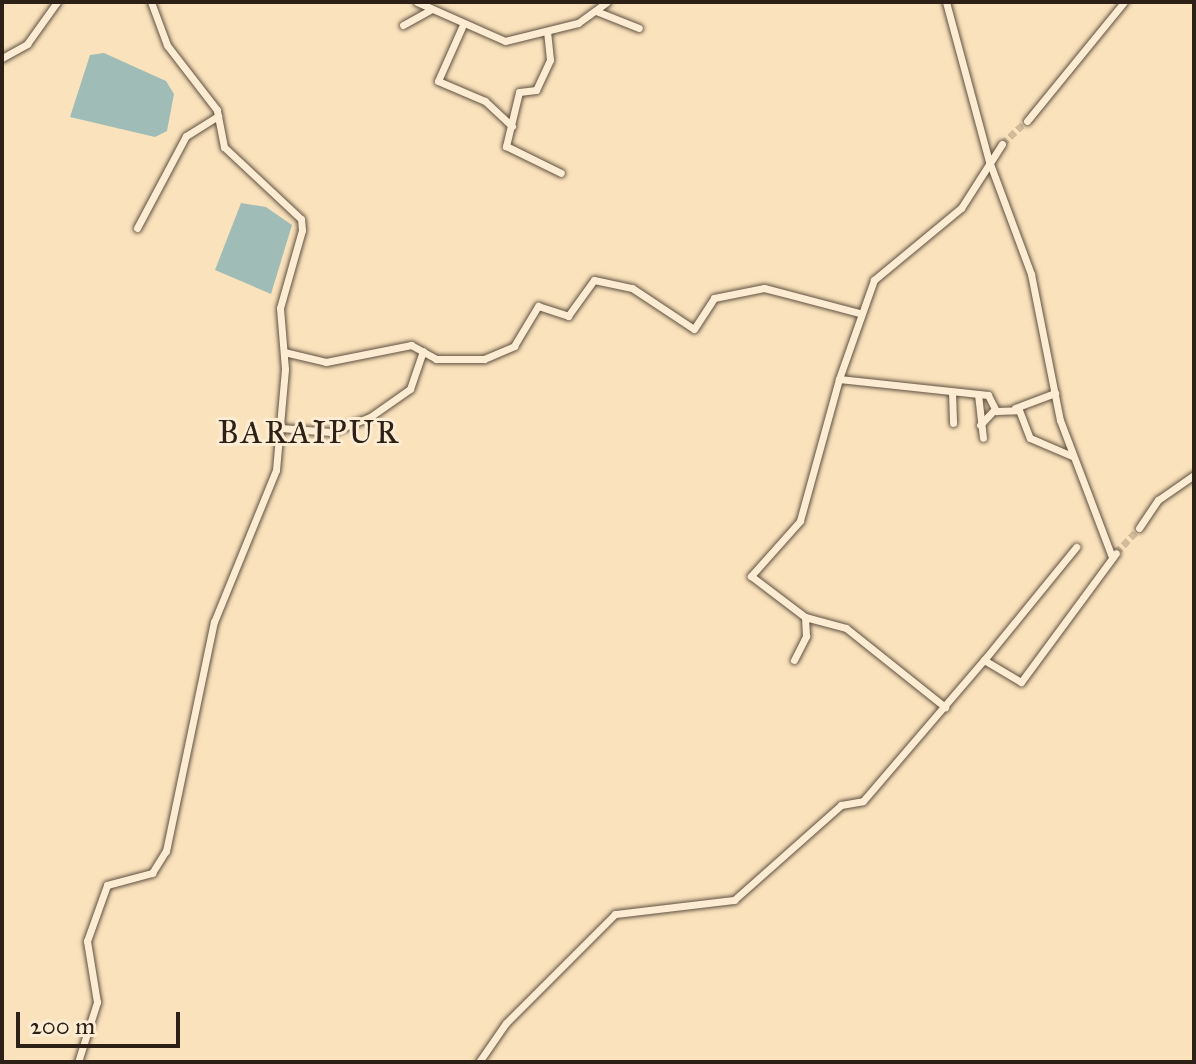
<!DOCTYPE html>
<html>
<head>
<meta charset="utf-8">
<style>
  body { margin:0 }
  #map { position:relative; width:1196px; height:1064px; overflow:hidden; background:#fae2bc; font-family:"IM FELL Great Primer",serif }
  div>[style] { position:absolute }
  .water>* { inset:0; background:#9fbdb6 }
  .minor-tunnel>* { height:7px; margin-top:-3.5px; transform-origin:0; background:repeating-linear-gradient(90deg,#d1bb9b 0 7px,transparent 0 10.5px) }
  .roads { filter:drop-shadow(0 0 2px #605040) drop-shadow(0 0 2px #605040) }
  .minor>* { height:7px; margin:-3.5px; padding:0 3.5px; transform-origin:3.5px; border-radius:3.5px; background:#fcecd3 }
  span { translate:-50% -50%; white-space:nowrap; text-align:center; line-height:1.15; -webkit-text-stroke:6px #fcecd3; paint-order:stroke }
  .quarter-label { font-size:32px; color:#2d2016; letter-spacing:2px }
  .frame { position:absolute; inset:0; border:4px solid #2d2016; pointer-events:none }
  .scale { position:absolute; left:16px; top:1012px; width:164px; height:36px; box-sizing:border-box; border:4px solid #2d2016; border-top:0; padding-left:10px; font-size:24px; line-height:28px; white-space:nowrap; color:#2d2016; -webkit-text-stroke:6px #fcecd3; paint-order:stroke }
</style>
</head>
<body>
<div id="map">
  <div class="water">
    <i style="clip-path:polygon(104px 53px,166px 81px,174px 94px,167px 131px,155px 137px,70px 117px,90px 55px)"></i>
    <i style="clip-path:polygon(241px 203px,266px 207px,292px 225px,271px 294px,215px 270px)"></i>
  </div>
  <div class="minor-tunnel">
    <i style="left:1002px;top:144px;width:34px;rotate:-43deg"></i>
    <i style="left:1116px;top:553px;width:34px;rotate:-47deg"></i>
  </div>
  <div class="roads">
    <div class="minor">
      <i style="left:417px;top:2px;width:96px;rotate:23.9deg"></i>
      <i style="left:505px;top:41px;width:75px;rotate:-13.9deg"></i>
      <i style="left:578px;top:23px;width:36px;rotate:-36deg"></i>
      <i style="left:946px;top:2px;width:165px;rotate:74.9deg"></i>
      <i style="left:989px;top:161px;width:121px;rotate:69.6deg"></i>
      <i style="left:1031px;top:274px;width:149px;rotate:78.8deg"></i>
      <i style="left:1060px;top:420px;width:147px;rotate:69.2deg"></i>
      <i style="left:596px;top:11px;width:46px;rotate:21.6deg"></i>
      <i style="left:403px;top:25px;width:31px;rotate:-29deg"></i>
      <i style="left:462px;top:27px;width:59px;rotate:114deg"></i>
      <i style="left:438px;top:81px;width:51px;rotate:23.1deg"></i>
      <i style="left:485px;top:101px;width:37px;rotate:43deg"></i>
      <i style="left:547px;top:31px;width:29px;rotate:84deg"></i>
      <i style="left:550px;top:60px;width:33px;rotate:115deg"></i>
      <i style="left:536px;top:90px;width:17px;rotate:173deg"></i>
      <i style="left:519px;top:92px;width:56px;rotate:103.5deg"></i>
      <i style="left:506px;top:146px;width:61px;rotate:26.1deg"></i>
      <i style="left:2px;top:58px;width:29px;rotate:-29deg"></i>
      <i style="left:27px;top:44px;width:52px;rotate:-54.5deg"></i>
      <i style="left:1027px;top:121px;width:154px;rotate:-50.8deg"></i>
      <i style="left:1002px;top:144px;width:76px;rotate:122.6deg"></i>
      <i style="left:961px;top:208px;width:113px;rotate:140.4deg"></i>
      <i style="left:874px;top:280px;width:105px;rotate:109.5deg"></i>
      <i style="left:839px;top:379px;width:150px;rotate:6.1deg"></i>
      <i style="left:988px;top:395px;width:18px;rotate:63deg"></i>
      <i style="left:996px;top:411px;width:23px;rotate:-2deg"></i>
      <i style="left:1019px;top:410px;width:30px;rotate:69deg"></i>
      <i style="left:1030px;top:438px;width:46px;rotate:23.2deg"></i>
      <i style="left:137px;top:228px;width:104px;rotate:-62deg"></i>
      <i style="left:186px;top:136px;width:38px;rotate:-32deg"></i>
      <i style="left:284px;top:352px;width:43px;rotate:13.4deg"></i>
      <i style="left:326px;top:362px;width:87px;rotate:-11.3deg"></i>
      <i style="left:411px;top:345px;width:29px;rotate:29deg"></i>
      <i style="left:436px;top:359px;width:48px"></i>
      <i style="left:484px;top:359px;width:33px;rotate:-23deg"></i>
      <i style="left:514px;top:346px;width:47px;rotate:-59deg"></i>
      <i style="left:538px;top:306px;width:32px;rotate:18deg"></i>
      <i style="left:568px;top:316px;width:44px;rotate:-54.2deg"></i>
      <i style="left:594px;top:280px;width:39px;rotate:12deg"></i>
      <i style="left:632px;top:288px;width:74px;rotate:33.5deg"></i>
      <i style="left:694px;top:329px;width:37px;rotate:-57deg"></i>
      <i style="left:714px;top:298px;width:51px;rotate:-11.3deg"></i>
      <i style="left:764px;top:288px;width:98px;rotate:14.7deg"></i>
      <i style="left:839px;top:379px;width:147px;rotate:105.4deg"></i>
      <i style="left:800px;top:521px;width:74px;rotate:131.7deg"></i>
      <i style="left:751px;top:576px;width:68px;rotate:37.2deg"></i>
      <i style="left:805px;top:617px;width:42px;rotate:15deg"></i>
      <i style="left:846px;top:628px;width:127px;rotate:38.6deg"></i>
      <i style="left:952px;top:392px;width:31px;rotate:88deg"></i>
      <i style="left:978px;top:394px;width:44px;rotate:83.5deg"></i>
      <i style="left:1015px;top:408px;width:43px;rotate:-20.6deg"></i>
      <i style="left:980px;top:425px;width:21px;rotate:-47deg"></i>
      <i style="left:281px;top:428px;width:50px;rotate:4.6deg"></i>
      <i style="left:331px;top:432px;width:42px;rotate:-21deg"></i>
      <i style="left:370px;top:417px;width:49px;rotate:-35deg"></i>
      <i style="left:410px;top:389px;width:40px;rotate:-71.1deg"></i>
      <i style="left:1139px;top:528px;width:34px;rotate:-56deg"></i>
      <i style="left:1158px;top:500px;width:44px;rotate:-34.8deg"></i>
      <i style="left:794px;top:660px;width:27px;rotate:-63deg"></i>
      <i style="left:806px;top:636px;width:19px;rotate:-93deg"></i>
      <i style="left:984px;top:660px;width:146px;rotate:-50.8deg"></i>
      <i style="left:78px;top:1062px;width:63px;rotate:-72.4deg"></i>
      <i style="left:97px;top:1002px;width:62px;rotate:-99.3deg"></i>
      <i style="left:87px;top:941px;width:59px;rotate:-70.3deg"></i>
      <i style="left:107px;top:885px;width:47px;rotate:-14.9deg"></i>
      <i style="left:152px;top:873px;width:26px;rotate:-58deg"></i>
      <i style="left:166px;top:851px;width:234px;rotate:-78.2deg"></i>
      <i style="left:214px;top:622px;width:164px;rotate:-67.8deg"></i>
      <i style="left:276px;top:470px;width:101px;rotate:-84.9deg"></i>
      <i style="left:285px;top:369px;width:61px;rotate:-94.7deg"></i>
      <i style="left:280px;top:308px;width:81px;rotate:-74.2deg"></i>
      <i style="left:302px;top:230px;width:11px;rotate:-95deg"></i>
      <i style="left:301px;top:219px;width:105px;rotate:-136.9deg"></i>
      <i style="left:224px;top:147px;width:38px;rotate:-101deg"></i>
      <i style="left:217px;top:110px;width:82px;rotate:-127.6deg"></i>
      <i style="left:167px;top:45px;width:46px;rotate:-110.4deg"></i>
      <i style="left:479px;top:1062px;width:47px;rotate:-55.3deg"></i>
      <i style="left:506px;top:1023px;width:154px;rotate:-45deg"></i>
      <i style="left:615px;top:914px;width:120px;rotate:-6.7deg"></i>
      <i style="left:734px;top:900px;width:143px;rotate:-41.6deg"></i>
      <i style="left:841px;top:805px;width:22px;rotate:-10deg"></i>
      <i style="left:863px;top:801px;width:186px;rotate:-49.4deg"></i>
      <i style="left:984px;top:660px;width:43px;rotate:30.7deg"></i>
      <i style="left:1021px;top:682px;width:160px;rotate:-53.6deg"></i>
    </div>
  </div>
  <div class="quarter-label">
    <span style="left:309px;top:433px">BARAIPUR</span>
  </div>
  <div class="frame"></div>
  <div class="scale">200 m</div>
</div>
</body>
</html>
